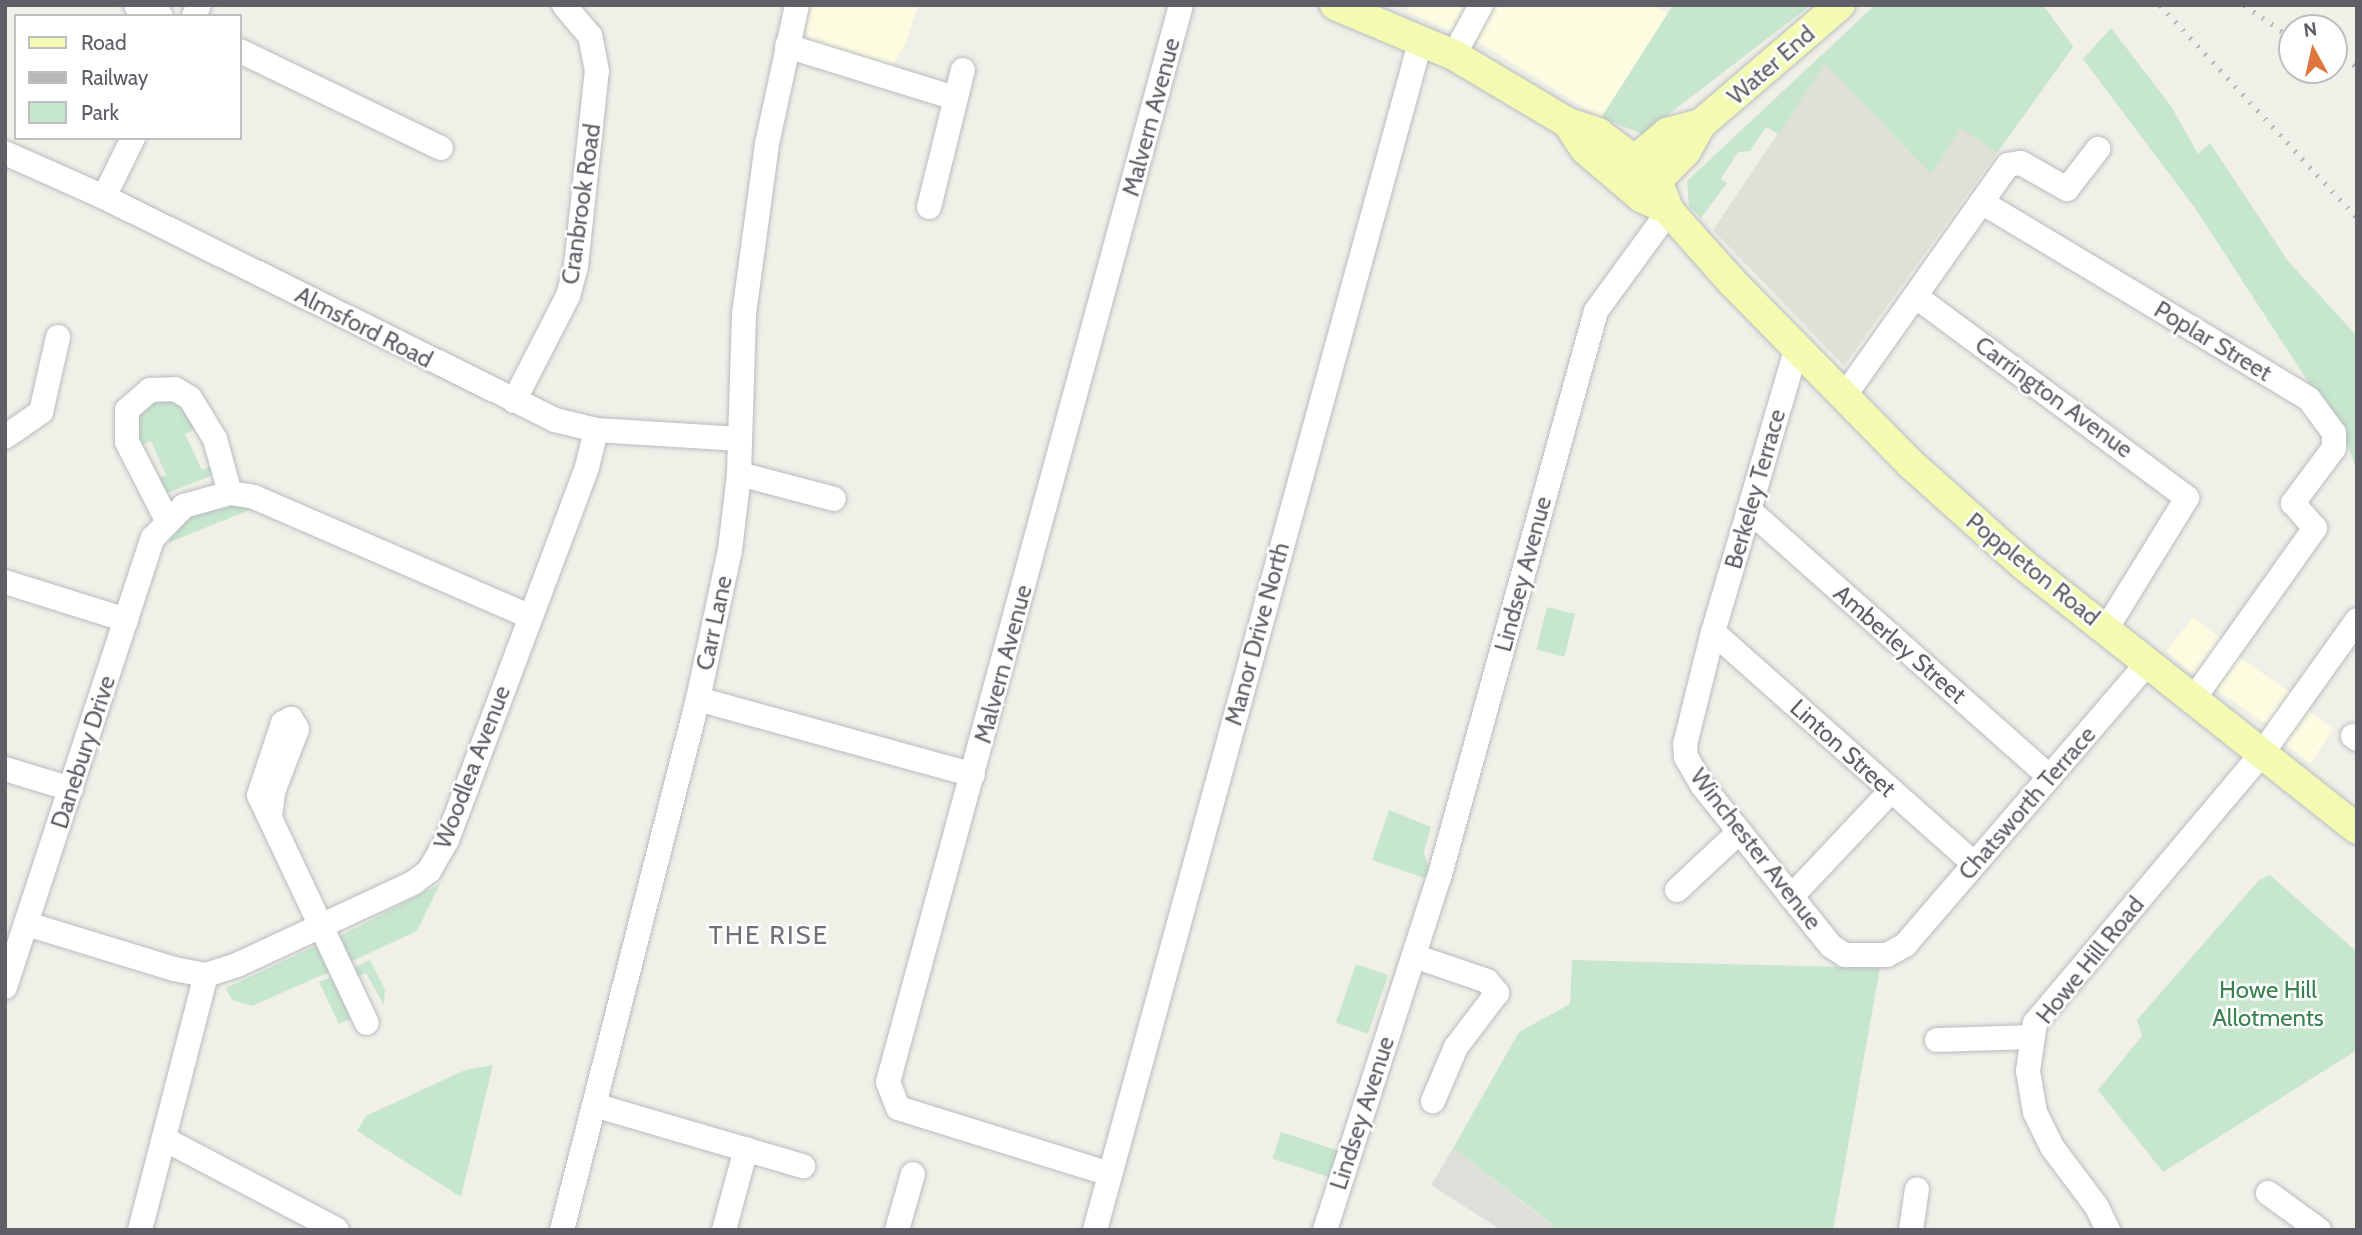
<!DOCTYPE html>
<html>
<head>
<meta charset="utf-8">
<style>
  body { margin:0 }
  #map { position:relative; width:2362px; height:1235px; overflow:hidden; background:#f0f0e8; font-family:Cabin,sans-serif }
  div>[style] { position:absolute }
  .commercial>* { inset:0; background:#fbfce0; transform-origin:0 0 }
  .industrial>* { inset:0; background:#dfdfda }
  .education>* { inset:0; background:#e0e0d6 }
  .green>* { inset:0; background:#c6e6ce; transform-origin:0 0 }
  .roads { filter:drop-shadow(0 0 2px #babac0) drop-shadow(0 0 2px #babac0) }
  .minor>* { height:24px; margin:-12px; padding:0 12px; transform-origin:12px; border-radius:12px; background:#fff }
  .major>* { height:30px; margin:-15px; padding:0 15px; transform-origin:15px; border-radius:15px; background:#f3fbb2 }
  .rail>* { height:5px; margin-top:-2.5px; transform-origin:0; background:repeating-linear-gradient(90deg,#b7b7b8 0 2px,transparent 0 11px) }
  span { translate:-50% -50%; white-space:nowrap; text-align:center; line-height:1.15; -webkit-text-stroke:5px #fff; paint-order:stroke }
  .street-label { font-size:24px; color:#5f6067 }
  .park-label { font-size:24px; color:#3a8251 }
  .neighbourhood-label { font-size:26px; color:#707279; letter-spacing:2px }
  .frame { position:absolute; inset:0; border:7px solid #5f6067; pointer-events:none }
  .legend { position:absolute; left:14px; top:14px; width:228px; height:126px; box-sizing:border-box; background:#fff; border:2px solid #bfbfc2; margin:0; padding:9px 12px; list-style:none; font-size:21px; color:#5f6067 }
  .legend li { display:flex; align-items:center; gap:14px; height:35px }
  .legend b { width:35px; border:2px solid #bfbfc2 }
  .north { position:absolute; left:2278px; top:14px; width:70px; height:70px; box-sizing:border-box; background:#fff; border:2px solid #bfbfc2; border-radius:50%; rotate:352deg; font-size:19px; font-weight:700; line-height:28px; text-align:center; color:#5f6067 }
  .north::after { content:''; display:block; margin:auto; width:24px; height:32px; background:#e0753e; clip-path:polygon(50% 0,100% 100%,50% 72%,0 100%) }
</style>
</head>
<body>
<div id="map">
  <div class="commercial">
    <i style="clip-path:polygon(811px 5px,918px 5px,905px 45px,892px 66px,811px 47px,806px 29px)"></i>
    <i style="clip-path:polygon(1410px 5px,1466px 5px,1452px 31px,1406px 11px)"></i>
    <i style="clip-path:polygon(1488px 5px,1654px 5px,1668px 14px,1601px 118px,1469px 36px)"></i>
    <i style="left:2193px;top:617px;width:37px;height:44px;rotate:38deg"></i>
    <i style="left:2238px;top:656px;width:66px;height:40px;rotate:35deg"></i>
    <i style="clip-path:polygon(2306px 709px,2333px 729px,2310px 764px,2282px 740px)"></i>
  </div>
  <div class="industrial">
    <i style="clip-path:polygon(1453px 1148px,1553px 1226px,1551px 1230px,1501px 1230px,1431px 1185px)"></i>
  </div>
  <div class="education">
    <i style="clip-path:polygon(1915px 5px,2043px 5px,2073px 47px,1844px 366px,1713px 230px,1829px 57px,1852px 58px)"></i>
  </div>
  <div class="green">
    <i style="clip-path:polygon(1673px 5px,1811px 5px,1643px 134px,1601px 118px)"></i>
    <i style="clip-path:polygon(1875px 5px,2043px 5px,2073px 47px,1997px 153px,1961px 128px,1931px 174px,1825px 64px,1779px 134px,1766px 127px,1750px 151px,1738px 152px,1721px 179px,1727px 183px,1701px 218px,1689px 206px,1687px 181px)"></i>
    <i style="clip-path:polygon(2111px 28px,2171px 106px,2198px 154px,2210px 143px,2288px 261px,2357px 336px,2357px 471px,2346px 440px,2195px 208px,2083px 59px)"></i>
    <i style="clip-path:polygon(166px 400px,179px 403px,200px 427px,185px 434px,202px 470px,216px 464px,218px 473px,157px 497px,151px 482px,166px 475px,151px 441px,137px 447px,136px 417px,153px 403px)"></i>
    <i style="clip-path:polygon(219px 503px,252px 509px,170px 542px,166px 536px,174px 522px)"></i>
    <i style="left:1547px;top:607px;width:29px;height:44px;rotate:14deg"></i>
    <i style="clip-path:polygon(1389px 810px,1431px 827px,1424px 852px,1430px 873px,1424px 878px,1372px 860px)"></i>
    <i style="clip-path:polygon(2270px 875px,2357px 952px,2357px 1050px,2163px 1172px,2098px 1090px,2142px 1036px,2137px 1020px,2259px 880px)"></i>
    <i style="clip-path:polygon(440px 884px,417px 931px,350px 962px,338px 937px)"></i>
    <i style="clip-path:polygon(322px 943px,334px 970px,252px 1006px,232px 1000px,226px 988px)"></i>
    <i style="clip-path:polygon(370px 960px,385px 990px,384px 1005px,366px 973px,355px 978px,351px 969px)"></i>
    <i style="clip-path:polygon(1572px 960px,1880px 968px,1833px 1230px,1551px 1230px,1553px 1225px,1453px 1148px,1519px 1032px,1570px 1004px)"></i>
    <i style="left:1356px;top:964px;width:34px;height:62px;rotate:19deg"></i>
    <i style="clip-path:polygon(337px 975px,352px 1011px,350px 1019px,339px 1024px,319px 982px)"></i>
    <i style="clip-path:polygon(493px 1065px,461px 1197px,357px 1131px,366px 1116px,465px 1070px)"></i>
    <i style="left:1281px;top:1132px;width:60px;height:28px;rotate:18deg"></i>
  </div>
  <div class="roads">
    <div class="minor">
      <i style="left:136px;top:5px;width:27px;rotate:24deg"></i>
      <i style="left:194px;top:16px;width:12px;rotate:-66deg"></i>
      <i style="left:787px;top:46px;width:176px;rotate:17.2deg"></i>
      <i style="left:240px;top:51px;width:223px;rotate:25.8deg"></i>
      <i style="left:1454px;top:55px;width:57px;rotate:-61.6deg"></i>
      <i style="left:5px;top:153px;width:108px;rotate:24deg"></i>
      <i style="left:104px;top:197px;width:503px;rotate:26.31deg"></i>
      <i style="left:555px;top:420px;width:42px;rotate:13.7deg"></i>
      <i style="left:596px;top:430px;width:144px;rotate:3.6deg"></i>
      <i style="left:104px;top:197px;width:66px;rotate:-63.8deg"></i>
      <i style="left:1983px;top:203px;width:380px;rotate:31deg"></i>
      <i style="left:2309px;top:399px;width:42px;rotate:53.7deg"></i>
      <i style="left:2334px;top:433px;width:15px;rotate:90deg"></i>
      <i style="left:2334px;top:448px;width:69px;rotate:126.7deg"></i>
      <i style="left:2293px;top:503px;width:33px;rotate:49deg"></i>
      <i style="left:2315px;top:528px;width:207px;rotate:125.4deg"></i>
      <i style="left:929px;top:207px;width:141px;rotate:-76.1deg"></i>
      <i style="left:1918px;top:298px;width:335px;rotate:36.6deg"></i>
      <i style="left:2187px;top:498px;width:154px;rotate:121.7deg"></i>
      <i style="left:1797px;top:347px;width:297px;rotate:106.4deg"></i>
      <i style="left:1713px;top:632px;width:115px;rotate:104deg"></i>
      <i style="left:1685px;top:744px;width:13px;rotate:86deg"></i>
      <i style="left:1686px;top:757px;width:32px;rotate:60deg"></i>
      <i style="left:1702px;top:785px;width:206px;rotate:51.3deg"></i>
      <i style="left:1831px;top:946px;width:17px;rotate:33deg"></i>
      <i style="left:1845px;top:955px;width:42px"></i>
      <i style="left:1887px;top:955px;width:21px;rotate:-29deg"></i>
      <i style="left:1905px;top:945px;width:374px;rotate:-49.3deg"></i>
      <i style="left:1845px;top:395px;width:282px;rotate:-54.7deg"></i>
      <i style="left:2008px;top:165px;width:13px;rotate:-9deg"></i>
      <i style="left:2021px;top:163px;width:53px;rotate:29.5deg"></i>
      <i style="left:2067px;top:189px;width:51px;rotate:-52.2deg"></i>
      <i style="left:514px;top:401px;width:118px;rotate:-62.8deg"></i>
      <i style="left:568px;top:296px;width:31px;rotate:-75deg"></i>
      <i style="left:576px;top:266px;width:196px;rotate:-83.9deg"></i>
      <i style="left:597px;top:71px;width:36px;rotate:-101deg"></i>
      <i style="left:590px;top:36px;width:40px;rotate:-130deg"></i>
      <i style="left:5px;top:437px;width:44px;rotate:-34.8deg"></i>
      <i style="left:41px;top:412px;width:77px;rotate:-77.2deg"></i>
      <i style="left:739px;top:474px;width:98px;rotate:14.7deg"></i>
      <i style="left:1749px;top:510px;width:402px;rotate:41.6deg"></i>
      <i style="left:167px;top:520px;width:88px;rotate:-117.1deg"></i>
      <i style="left:127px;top:442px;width:32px;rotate:-90deg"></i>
      <i style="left:127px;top:410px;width:30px;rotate:-41deg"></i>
      <i style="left:150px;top:390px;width:25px;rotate:-2deg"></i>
      <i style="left:175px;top:389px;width:17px;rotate:31deg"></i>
      <i style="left:190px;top:398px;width:48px;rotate:58.6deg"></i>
      <i style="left:215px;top:439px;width:56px;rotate:74.5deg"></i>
      <i style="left:5px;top:582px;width:127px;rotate:17.4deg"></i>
      <i style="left:1713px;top:632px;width:348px;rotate:41.6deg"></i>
      <i style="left:698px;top:699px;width:285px;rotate:15.4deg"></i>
      <i style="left:2353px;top:736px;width:5px;rotate:37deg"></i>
      <i style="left:5px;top:769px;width:69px;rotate:16.9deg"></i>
      <i style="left:270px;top:817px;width:25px;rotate:-83deg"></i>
      <i style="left:273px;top:792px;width:67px;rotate:-69.1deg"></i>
      <i style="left:297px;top:729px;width:12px;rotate:-121deg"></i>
      <i style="left:291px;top:719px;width:9px;rotate:153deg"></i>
      <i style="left:283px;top:723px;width:76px;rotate:108.4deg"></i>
      <i style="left:259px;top:795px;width:252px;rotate:64.7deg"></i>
      <i style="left:1677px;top:890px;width:85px;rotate:-43.1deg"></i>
      <i style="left:1791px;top:897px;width:146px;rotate:-46.7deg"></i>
      <i style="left:27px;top:924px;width:154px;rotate:17deg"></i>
      <i style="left:174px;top:969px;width:33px;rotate:11deg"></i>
      <i style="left:206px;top:975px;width:33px;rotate:-18deg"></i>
      <i style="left:237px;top:965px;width:194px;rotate:-25deg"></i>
      <i style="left:413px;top:883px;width:20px;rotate:-37deg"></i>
      <i style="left:429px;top:871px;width:36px;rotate:-60deg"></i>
      <i style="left:447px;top:840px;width:398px;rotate:-69.4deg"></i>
      <i style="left:587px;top:467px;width:38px;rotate:-76deg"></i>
      <i style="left:1414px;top:956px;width:77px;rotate:18.9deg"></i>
      <i style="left:1487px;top:981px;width:16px;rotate:50deg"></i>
      <i style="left:1497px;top:993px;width:68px;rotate:127.2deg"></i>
      <i style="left:1456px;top:1047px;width:59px;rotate:113.1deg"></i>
      <i style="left:5px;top:987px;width:473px;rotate:-71.8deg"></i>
      <i style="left:153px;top:538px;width:45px;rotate:-45.9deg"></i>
      <i style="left:184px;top:506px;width:48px;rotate:-15.8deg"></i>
      <i style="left:230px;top:493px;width:24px;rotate:9deg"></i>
      <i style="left:254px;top:497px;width:300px;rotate:23.4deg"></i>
      <i style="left:1937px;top:1040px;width:93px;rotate:-1.8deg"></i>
      <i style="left:594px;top:1105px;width:218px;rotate:16.3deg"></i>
      <i style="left:164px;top:1139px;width:195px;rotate:27.7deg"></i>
      <i style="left:1110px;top:1174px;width:222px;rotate:-162.7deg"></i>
      <i style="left:898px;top:1108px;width:28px;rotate:-111deg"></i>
      <i style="left:888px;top:1082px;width:1116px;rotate:-74.78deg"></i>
      <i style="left:2268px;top:1193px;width:63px;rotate:36deg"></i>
      <i style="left:140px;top:1230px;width:263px;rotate:-75.5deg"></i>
      <i style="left:562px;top:1230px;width:548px;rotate:-75.63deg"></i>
      <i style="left:698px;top:699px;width:152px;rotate:-77.9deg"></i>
      <i style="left:730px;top:550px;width:77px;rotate:-83.2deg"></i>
      <i style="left:739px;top:474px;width:160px;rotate:-88.2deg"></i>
      <i style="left:744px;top:314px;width:172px;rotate:-82.3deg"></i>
      <i style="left:767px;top:144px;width:142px;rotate:-77.8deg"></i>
      <i style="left:724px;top:1230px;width:84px;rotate:-74.8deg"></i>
      <i style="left:897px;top:1230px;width:58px;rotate:-74.1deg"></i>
      <i style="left:1095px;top:1230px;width:1235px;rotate:-74.69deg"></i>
      <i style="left:1325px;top:1230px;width:370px;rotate:-72.1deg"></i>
      <i style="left:1439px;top:878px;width:588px;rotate:-74.52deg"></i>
      <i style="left:1596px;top:311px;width:124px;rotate:-53.9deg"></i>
      <i style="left:1911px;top:1230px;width:41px;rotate:-81.7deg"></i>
      <i style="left:2108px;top:1230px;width:25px;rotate:-116deg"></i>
      <i style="left:2097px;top:1207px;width:75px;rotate:-126.9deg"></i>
      <i style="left:2052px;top:1147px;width:39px;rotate:-116deg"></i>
      <i style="left:2035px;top:1112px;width:42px;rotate:-99.7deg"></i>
      <i style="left:2028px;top:1071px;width:49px;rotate:-81.7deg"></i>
      <i style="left:2035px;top:1023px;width:354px;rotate:-49.9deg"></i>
      <i style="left:2263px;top:752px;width:162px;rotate:-54.5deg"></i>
    </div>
    <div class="major">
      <i style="left:1335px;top:5px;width:129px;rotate:22.8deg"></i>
      <i style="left:1454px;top:55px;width:133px;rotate:30.8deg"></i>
      <i style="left:1568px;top:123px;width:32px;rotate:18deg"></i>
      <i style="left:1598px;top:133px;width:44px;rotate:36.6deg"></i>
      <i style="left:1633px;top:159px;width:32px;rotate:41deg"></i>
      <i style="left:1657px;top:180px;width:33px;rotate:69deg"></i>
      <i style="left:1669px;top:211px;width:95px;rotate:48.4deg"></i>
      <i style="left:1732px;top:282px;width:257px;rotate:45.5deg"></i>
      <i style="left:1912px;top:465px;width:150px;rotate:41.8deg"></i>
      <i style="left:2024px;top:565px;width:425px;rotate:38.4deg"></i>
      <i style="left:1568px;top:123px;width:31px;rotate:57deg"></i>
      <i style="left:1585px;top:149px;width:74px;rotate:40.6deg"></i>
      <i style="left:1641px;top:197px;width:21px;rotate:25deg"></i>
      <i style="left:1620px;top:173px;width:62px;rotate:-40.4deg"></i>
      <i style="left:1667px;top:133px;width:35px;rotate:-15deg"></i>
      <i style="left:1644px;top:194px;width:60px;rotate:-45.7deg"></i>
      <i style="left:1686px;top:151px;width:31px;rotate:-61deg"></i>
      <i style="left:1701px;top:124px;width:183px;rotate:-40.6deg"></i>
    </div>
  </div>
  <div class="rail">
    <i style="left:2160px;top:5px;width:290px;rotate:47.2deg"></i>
    <i style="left:2244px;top:5px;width:58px;rotate:34.5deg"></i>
    <i style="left:2334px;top:53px;width:27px;rotate:31deg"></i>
  </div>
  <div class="street-label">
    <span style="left:1771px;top:65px;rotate:-41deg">Water End</span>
    <span style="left:1151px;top:117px;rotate:-75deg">Malvern Avenue</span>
    <span style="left:581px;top:204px;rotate:-82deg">Cranbrook Road</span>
    <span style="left:364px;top:327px;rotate:27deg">Almsford Road</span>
    <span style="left:2213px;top:341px;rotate:31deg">Poplar Street</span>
    <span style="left:2054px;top:397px;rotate:36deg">Carrington Avenue</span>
    <span style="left:1755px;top:489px;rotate:-74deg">Berkeley Terrace</span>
    <span style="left:2033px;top:569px;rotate:39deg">Poppleton Road</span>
    <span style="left:1523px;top:574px;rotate:-75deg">Lindsey Avenue</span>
    <span style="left:714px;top:623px;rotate:-78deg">Carr Lane</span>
    <span style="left:1257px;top:634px;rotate:-75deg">Manor Drive North</span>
    <span style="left:1900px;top:644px;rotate:41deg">Amberley Street</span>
    <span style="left:1003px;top:664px;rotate:-75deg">Malvern Avenue</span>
    <span style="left:1843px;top:748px;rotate:42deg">Linton Street</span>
    <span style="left:83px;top:752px;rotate:-72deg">Danebury Drive</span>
    <span style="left:472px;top:767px;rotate:-69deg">Woodlea Avenue</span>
    <span style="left:2027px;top:803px;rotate:-49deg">Chatsworth Terrace</span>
    <span style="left:1756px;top:849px;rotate:52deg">Winchester Avenue</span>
    <span style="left:2090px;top:960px;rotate:-51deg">Howe Hill Road</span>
    <span style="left:1362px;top:1113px;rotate:-72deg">Lindsey Avenue</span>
  </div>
  <div class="park-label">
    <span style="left:2268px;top:1004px">Howe Hill<br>Allotments</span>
  </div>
  <div class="neighbourhood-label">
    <span style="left:769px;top:936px">THE RISE</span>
  </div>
  <div class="frame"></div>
  <ul class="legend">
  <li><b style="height:9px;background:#f3fbb2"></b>Road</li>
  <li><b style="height:9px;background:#b7b7b8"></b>Railway</li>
  <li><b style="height:19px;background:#c6e6ce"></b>Park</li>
  </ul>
  <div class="north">N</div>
</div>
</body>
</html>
